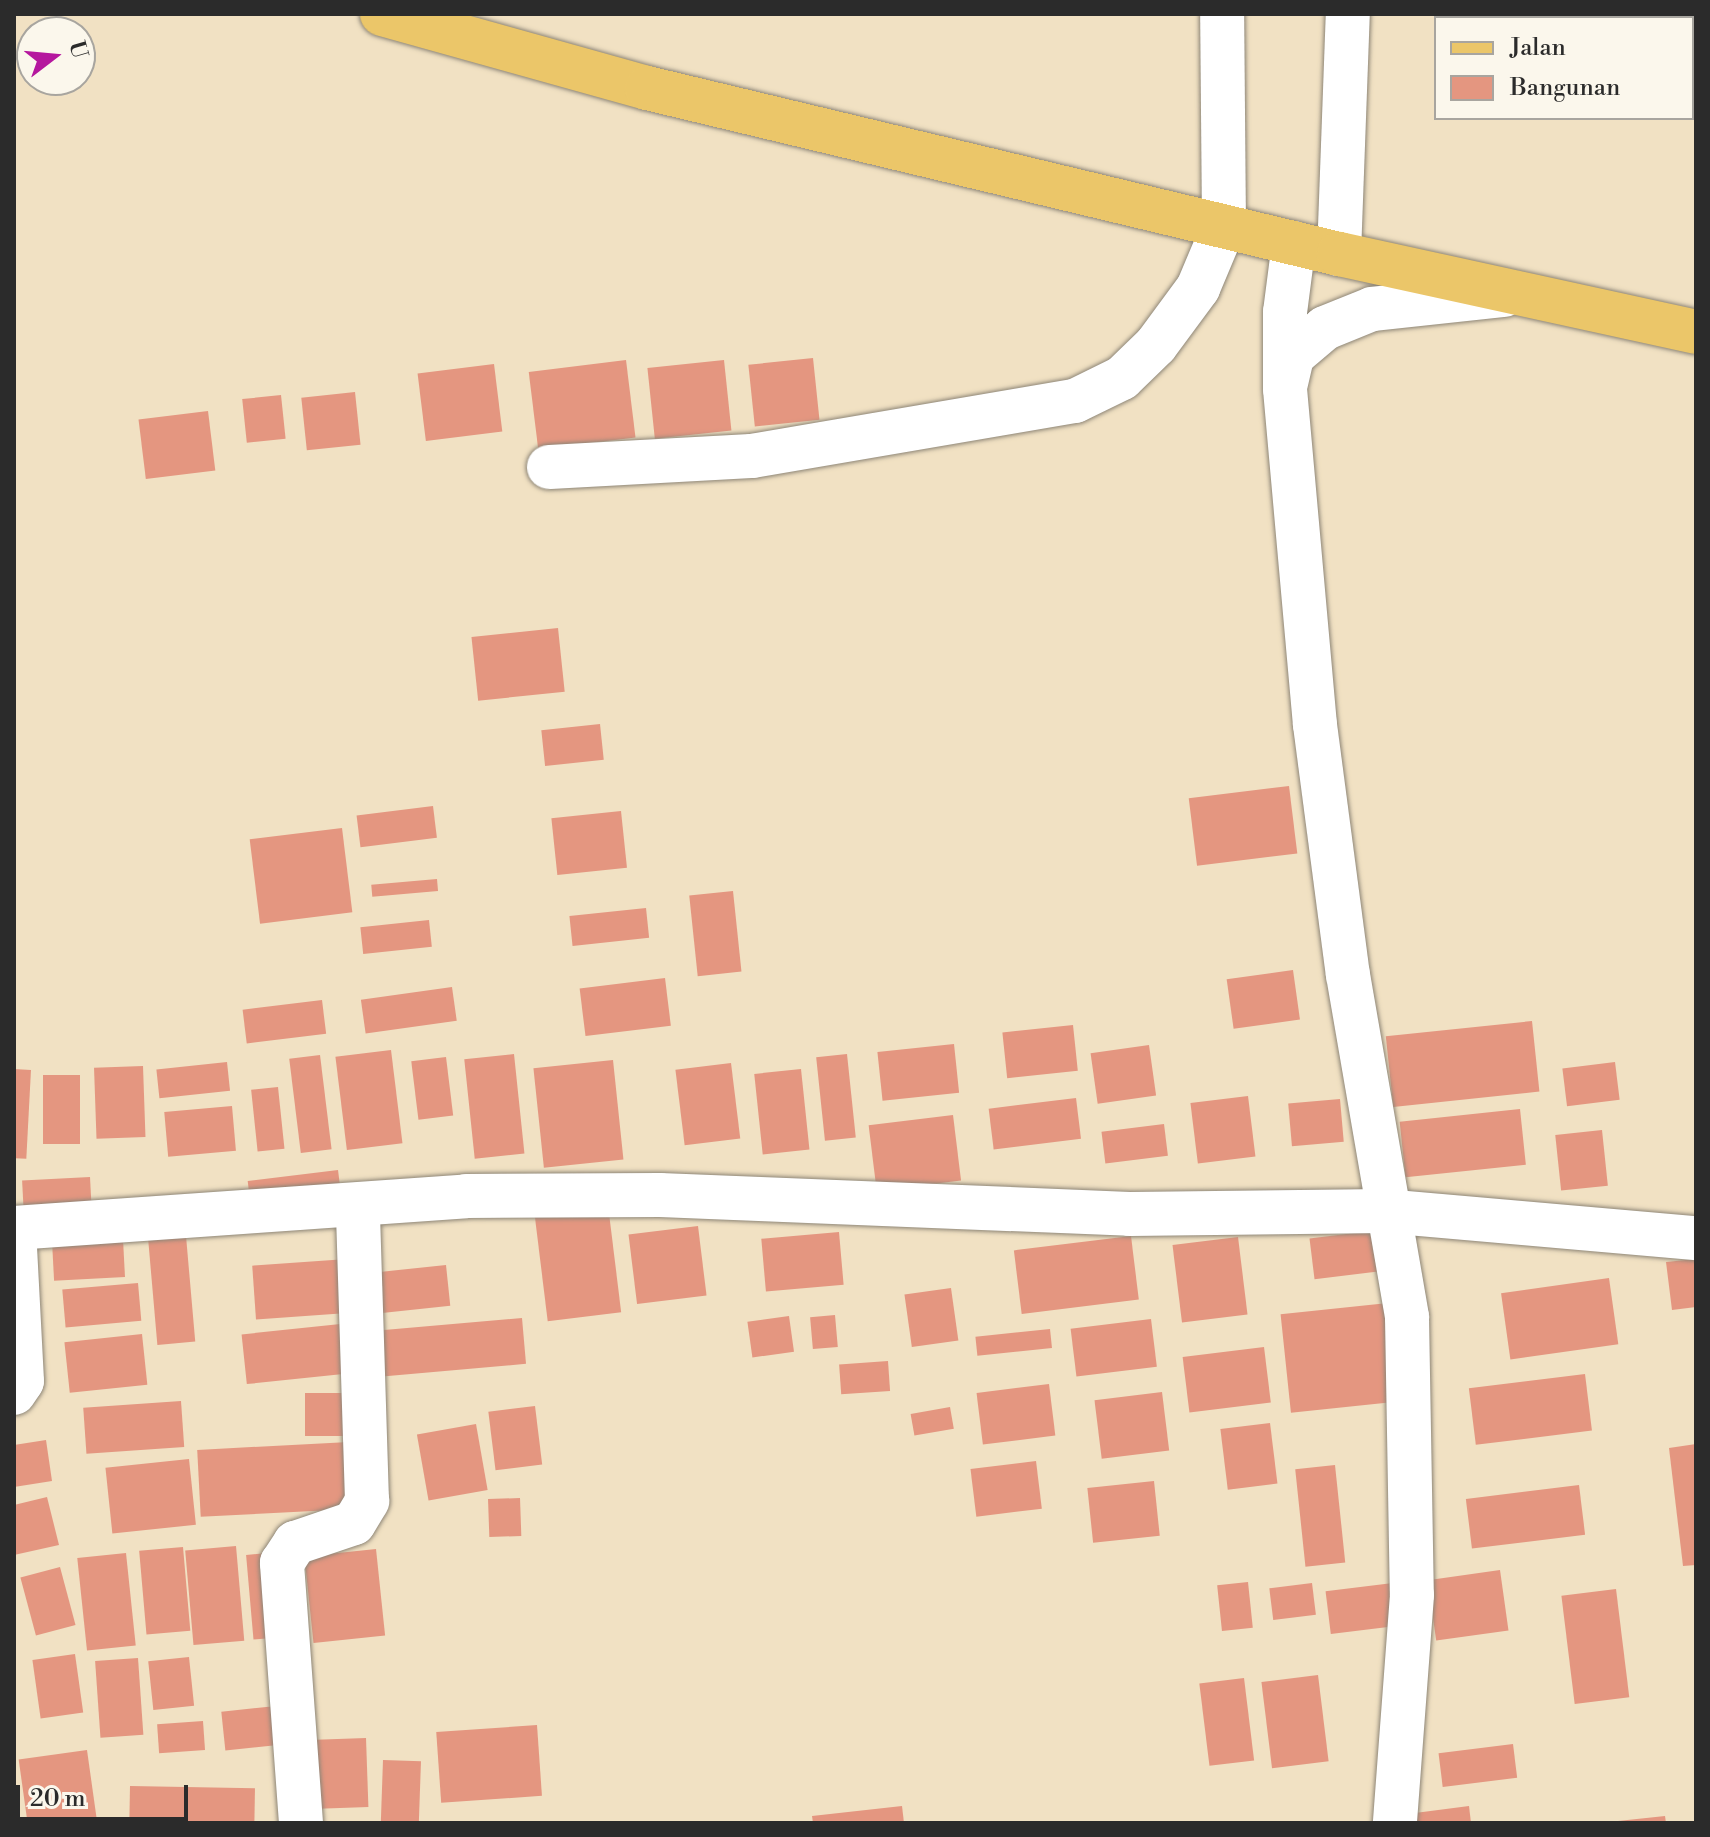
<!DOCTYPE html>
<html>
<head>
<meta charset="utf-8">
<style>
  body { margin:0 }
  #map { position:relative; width:1710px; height:1837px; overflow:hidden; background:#f1e1c3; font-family:"Libre Bodoni",serif }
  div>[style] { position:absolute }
  .building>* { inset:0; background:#e49680; transform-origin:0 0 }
  .roads { filter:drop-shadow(0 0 2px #8e8677) drop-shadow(0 0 2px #8e8677) }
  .minor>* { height:44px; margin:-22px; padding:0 22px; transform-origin:22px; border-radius:22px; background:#fff }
  .major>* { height:44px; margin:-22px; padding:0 22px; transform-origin:22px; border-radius:22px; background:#ebc669 }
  span { translate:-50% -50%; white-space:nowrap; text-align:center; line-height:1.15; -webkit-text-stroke:8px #fbf7ec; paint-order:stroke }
  .frame { position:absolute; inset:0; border:16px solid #2b2b2b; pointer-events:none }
  .legend { position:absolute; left:1434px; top:16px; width:260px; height:104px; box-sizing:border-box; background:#fbf7ec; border:2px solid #a8a59f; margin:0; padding:10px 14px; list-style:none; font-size:24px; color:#2b2b2b }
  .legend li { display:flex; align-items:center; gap:16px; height:40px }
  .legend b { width:40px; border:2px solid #a8a59f }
  .north { position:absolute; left:16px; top:16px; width:80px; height:80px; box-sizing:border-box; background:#fbf7ec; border:2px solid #a8a59f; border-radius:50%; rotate:74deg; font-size:22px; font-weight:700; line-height:32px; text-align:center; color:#2b2b2b }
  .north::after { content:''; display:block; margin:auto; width:28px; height:36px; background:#b5179e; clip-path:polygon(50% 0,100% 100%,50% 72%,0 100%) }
  .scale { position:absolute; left:16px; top:1785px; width:172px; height:36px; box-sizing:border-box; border:4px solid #2b2b2b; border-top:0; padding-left:10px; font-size:24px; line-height:28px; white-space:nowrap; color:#2b2b2b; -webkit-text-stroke:6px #fbf7ec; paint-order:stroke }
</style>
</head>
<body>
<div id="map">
  <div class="building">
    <i style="left:813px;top:358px;width:62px;height:65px;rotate:84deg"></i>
    <i style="left:626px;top:360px;width:78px;height:98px;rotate:83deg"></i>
    <i style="left:724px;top:360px;width:71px;height:77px;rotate:84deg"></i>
    <i style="left:494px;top:364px;width:68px;height:77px;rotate:83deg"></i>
    <i style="left:355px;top:392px;width:53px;height:54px;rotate:84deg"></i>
    <i style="left:281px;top:395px;width:44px;height:39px;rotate:84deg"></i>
    <i style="left:208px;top:411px;width:60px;height:70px;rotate:83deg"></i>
    <i style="left:558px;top:628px;width:64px;height:87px;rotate:84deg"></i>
    <i style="left:600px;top:724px;width:36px;height:59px;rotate:84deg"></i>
    <i style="left:1289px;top:786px;width:68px;height:101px;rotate:83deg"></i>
    <i style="left:433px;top:806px;width:32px;height:77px;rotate:83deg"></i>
    <i style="left:621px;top:811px;width:57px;height:70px;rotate:84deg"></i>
    <i style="left:342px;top:828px;width:85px;height:93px;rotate:83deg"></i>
    <i style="left:437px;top:879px;width:12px;height:66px;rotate:85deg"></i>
    <i style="left:733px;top:891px;width:81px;height:44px;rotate:84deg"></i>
    <i style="left:646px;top:908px;width:30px;height:77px;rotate:84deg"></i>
    <i style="left:429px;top:920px;width:27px;height:69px;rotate:84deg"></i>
    <i style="left:1293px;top:970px;width:50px;height:67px;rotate:82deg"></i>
    <i style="left:665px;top:978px;width:48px;height:86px;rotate:83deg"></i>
    <i style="left:452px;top:987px;width:34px;height:92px;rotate:82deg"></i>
    <i style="left:322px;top:1000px;width:34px;height:80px;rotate:83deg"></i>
    <i style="left:1532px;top:1021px;width:71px;height:147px;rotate:84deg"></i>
    <i style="left:1073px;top:1025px;width:46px;height:71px;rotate:84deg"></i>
    <i style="left:954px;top:1044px;width:49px;height:77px;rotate:84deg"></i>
    <i style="left:1149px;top:1045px;width:51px;height:59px;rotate:82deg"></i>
    <i style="left:391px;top:1050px;width:94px;height:56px;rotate:83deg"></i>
    <i style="left:514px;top:1054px;width:100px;height:50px;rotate:84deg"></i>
    <i style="left:847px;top:1054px;width:84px;height:31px;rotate:84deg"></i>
    <i style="left:320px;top:1055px;width:95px;height:31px;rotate:83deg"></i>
    <i style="left:446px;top:1057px;width:59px;height:35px;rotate:83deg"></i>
    <i style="left:613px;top:1060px;width:100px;height:80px;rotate:84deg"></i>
    <i style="left:227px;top:1062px;width:29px;height:71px;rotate:84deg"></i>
    <i style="left:1615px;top:1062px;width:38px;height:53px;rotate:83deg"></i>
    <i style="left:731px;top:1063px;width:76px;height:56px;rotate:83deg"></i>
    <i style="left:143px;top:1066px;width:71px;height:49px;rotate:88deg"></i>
    <i style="left:14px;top:1069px;width:17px;height:89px;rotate:3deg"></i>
    <i style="left:801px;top:1069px;width:81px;height:47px;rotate:84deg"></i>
    <i style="left:43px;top:1075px;width:37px;height:69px"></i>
    <i style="left:278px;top:1087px;width:62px;height:27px;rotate:84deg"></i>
    <i style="left:1248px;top:1096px;width:61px;height:58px;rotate:83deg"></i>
    <i style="left:1076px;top:1098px;width:41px;height:88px;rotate:83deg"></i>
    <i style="left:1340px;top:1099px;width:43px;height:52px;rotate:85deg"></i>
    <i style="left:232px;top:1106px;width:45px;height:68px;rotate:85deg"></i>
    <i style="left:1520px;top:1109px;width:56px;height:121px;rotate:84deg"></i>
    <i style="left:953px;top:1115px;width:66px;height:85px;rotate:83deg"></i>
    <i style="left:1164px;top:1124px;width:32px;height:63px;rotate:83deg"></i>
    <i style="left:1602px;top:1130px;width:56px;height:47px;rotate:84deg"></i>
    <i style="left:338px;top:1170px;width:23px;height:91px;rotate:83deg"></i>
    <i style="left:90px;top:1177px;width:37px;height:68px;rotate:87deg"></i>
    <i style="left:608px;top:1205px;width:108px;height:74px;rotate:83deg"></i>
    <i style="left:698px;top:1226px;width:70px;height:70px;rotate:83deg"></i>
    <i style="left:1379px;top:1230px;width:41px;height:70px;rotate:83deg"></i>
    <i style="left:839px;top:1232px;width:53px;height:78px;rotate:85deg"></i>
    <i style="left:186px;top:1236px;width:106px;height:38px;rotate:85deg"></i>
    <i style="left:1131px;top:1236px;width:64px;height:118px;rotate:83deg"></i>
    <i style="left:1238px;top:1237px;width:78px;height:66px;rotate:83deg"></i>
    <i style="left:123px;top:1239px;width:38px;height:71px;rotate:87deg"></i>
    <i style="left:347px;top:1259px;width:54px;height:95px;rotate:86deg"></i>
    <i style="clip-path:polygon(1696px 1259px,1696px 1307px,1672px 1310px,1666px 1262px)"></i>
    <i style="left:446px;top:1265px;width:41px;height:78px;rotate:84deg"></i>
    <i style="left:1609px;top:1278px;width:67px;height:109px;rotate:82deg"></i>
    <i style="left:138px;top:1283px;width:38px;height:76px;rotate:85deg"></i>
    <i style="left:951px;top:1288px;width:53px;height:47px;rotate:82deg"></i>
    <i style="left:1388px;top:1303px;width:99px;height:108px;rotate:84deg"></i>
    <i style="left:835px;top:1315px;width:32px;height:25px;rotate:85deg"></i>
    <i style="left:789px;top:1316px;width:36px;height:42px;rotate:82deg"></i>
    <i style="left:522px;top:1318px;width:46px;height:147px;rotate:85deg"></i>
    <i style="left:1151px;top:1319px;width:48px;height:81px;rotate:83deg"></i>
    <i style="left:350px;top:1323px;width:50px;height:109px;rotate:84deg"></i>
    <i style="left:1050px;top:1329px;width:19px;height:75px;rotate:84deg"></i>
    <i style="left:142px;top:1334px;width:51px;height:78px;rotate:84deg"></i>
    <i style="left:1264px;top:1347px;width:56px;height:82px;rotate:83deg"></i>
    <i style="left:888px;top:1361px;width:30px;height:49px;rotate:86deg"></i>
    <i style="left:1585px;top:1374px;width:57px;height:117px;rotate:83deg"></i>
    <i style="left:1049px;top:1384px;width:52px;height:73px;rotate:83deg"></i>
    <i style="left:1162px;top:1392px;width:59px;height:68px;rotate:83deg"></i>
    <i style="left:305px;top:1393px;width:49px;height:43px"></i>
    <i style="left:181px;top:1401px;width:46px;height:98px;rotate:86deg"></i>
    <i style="left:535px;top:1406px;width:59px;height:47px;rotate:83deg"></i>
    <i style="left:950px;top:1407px;width:22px;height:40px;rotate:80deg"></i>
    <i style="left:1270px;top:1423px;width:61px;height:50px;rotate:83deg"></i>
    <i style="left:476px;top:1424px;width:67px;height:60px;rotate:80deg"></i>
    <i style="clip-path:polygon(46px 1440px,52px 1481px,14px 1487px,14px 1445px)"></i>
    <i style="left:349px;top:1442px;width:67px;height:152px;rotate:87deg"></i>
    <i style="clip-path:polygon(1696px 1444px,1696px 1565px,1683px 1566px,1669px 1448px)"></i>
    <i style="left:189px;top:1459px;width:66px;height:84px;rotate:84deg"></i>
    <i style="left:1036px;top:1461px;width:48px;height:66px;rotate:83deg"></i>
    <i style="left:1335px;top:1465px;width:98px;height:40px;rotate:84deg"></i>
    <i style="left:1154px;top:1481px;width:55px;height:67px;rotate:84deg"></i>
    <i style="left:1579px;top:1485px;width:50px;height:114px;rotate:83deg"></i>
    <i style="clip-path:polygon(47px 1497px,59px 1545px,14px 1555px,14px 1505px)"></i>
    <i style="left:520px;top:1498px;width:38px;height:32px;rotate:88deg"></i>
    <i style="left:236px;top:1546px;width:95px;height:51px;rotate:85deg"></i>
    <i style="left:183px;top:1547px;width:84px;height:44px;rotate:85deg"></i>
    <i style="left:376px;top:1549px;width:87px;height:72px;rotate:84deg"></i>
    <i style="left:126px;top:1553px;width:93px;height:49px;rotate:84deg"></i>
    <i style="left:268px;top:1553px;width:85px;height:22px;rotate:85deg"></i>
    <i style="left:60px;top:1567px;width:60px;height:41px;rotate:75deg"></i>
    <i style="left:1500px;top:1570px;width:61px;height:73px;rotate:82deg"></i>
    <i style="left:1248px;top:1582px;width:46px;height:31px;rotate:84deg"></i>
    <i style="left:1401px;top:1582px;width:43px;height:76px;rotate:83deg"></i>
    <i style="left:1312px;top:1583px;width:32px;height:43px;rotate:83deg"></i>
    <i style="left:1616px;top:1589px;width:109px;height:55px;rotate:83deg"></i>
    <i style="left:75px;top:1654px;width:59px;height:43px;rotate:82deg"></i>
    <i style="left:189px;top:1657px;width:49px;height:41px;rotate:84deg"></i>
    <i style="left:138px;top:1658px;width:77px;height:43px;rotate:86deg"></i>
    <i style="left:1318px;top:1675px;width:87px;height:57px;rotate:83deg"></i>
    <i style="left:1244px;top:1678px;width:83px;height:45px;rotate:83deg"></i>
    <i style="left:276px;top:1706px;width:39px;height:55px;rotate:84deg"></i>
    <i style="left:203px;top:1721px;width:29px;height:46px;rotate:86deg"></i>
    <i style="left:537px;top:1725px;width:71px;height:101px;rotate:86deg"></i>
    <i style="left:366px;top:1738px;width:69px;height:50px;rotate:88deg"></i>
    <i style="left:1513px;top:1744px;width:34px;height:75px;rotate:83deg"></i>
    <i style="left:87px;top:1750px;width:72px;height:69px;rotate:82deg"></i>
    <i style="left:383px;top:1760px;width:38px;height:63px;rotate:2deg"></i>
    <i style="left:130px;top:1786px;width:125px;height:37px;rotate:1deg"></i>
    <i style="clip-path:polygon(902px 1806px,904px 1823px,813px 1823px,812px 1816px)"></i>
    <i style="clip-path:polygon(1469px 1806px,1471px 1823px,1416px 1823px,1415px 1813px)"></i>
    <i style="clip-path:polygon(1665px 1816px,1666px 1823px,1618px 1823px,1618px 1821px)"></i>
  </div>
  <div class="roads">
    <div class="minor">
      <i style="left:1294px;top:243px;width:70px;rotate:97.4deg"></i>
      <i style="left:1285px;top:312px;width:77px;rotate:90deg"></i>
      <i style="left:1285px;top:389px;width:337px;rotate:84.9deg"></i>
      <i style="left:1315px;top:725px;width:252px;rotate:82.5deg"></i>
      <i style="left:1348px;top:975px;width:347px;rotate:80.2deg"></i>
      <i style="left:1407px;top:1317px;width:278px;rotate:89deg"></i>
      <i style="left:1412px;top:1595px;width:229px;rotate:94.3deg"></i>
      <i style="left:1339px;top:254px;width:240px;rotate:-87.9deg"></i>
      <i style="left:1286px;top:383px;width:28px;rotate:-77deg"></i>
      <i style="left:1292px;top:356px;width:43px;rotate:-40.3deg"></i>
      <i style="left:1325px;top:328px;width:51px;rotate:-22deg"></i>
      <i style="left:1372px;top:309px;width:133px;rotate:-6.1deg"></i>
      <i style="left:549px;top:467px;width:203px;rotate:-3.1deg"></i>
      <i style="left:752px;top:456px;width:328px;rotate:-9.7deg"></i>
      <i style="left:1075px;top:401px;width:52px;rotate:-26.1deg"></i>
      <i style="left:1122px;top:378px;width:47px;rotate:-44.1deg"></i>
      <i style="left:1156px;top:345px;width:71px;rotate:-53.6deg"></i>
      <i style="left:1198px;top:288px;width:67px;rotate:-67.2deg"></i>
      <i style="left:1224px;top:226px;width:212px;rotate:-90.5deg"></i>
      <i style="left:14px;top:1228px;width:453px;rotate:-4deg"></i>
      <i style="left:466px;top:1196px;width:194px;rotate:-0.3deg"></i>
      <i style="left:660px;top:1195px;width:470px;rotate:2.3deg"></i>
      <i style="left:1130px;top:1214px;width:255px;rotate:-0.7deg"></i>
      <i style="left:1385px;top:1211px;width:312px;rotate:5deg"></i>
      <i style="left:14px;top:1393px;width:14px;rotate:-56deg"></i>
      <i style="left:22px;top:1381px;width:153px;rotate:-93deg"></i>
      <i style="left:301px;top:1823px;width:261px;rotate:-94.2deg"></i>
      <i style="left:282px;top:1563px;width:24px;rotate:-57deg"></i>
      <i style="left:295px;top:1543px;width:62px;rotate:-18.7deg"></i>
      <i style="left:354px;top:1523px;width:26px;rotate:-59deg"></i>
      <i style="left:367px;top:1501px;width:294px;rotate:-91.8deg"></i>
    </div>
    <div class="major">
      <i style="left:382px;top:14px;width:275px;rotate:15.6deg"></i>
      <i style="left:647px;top:88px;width:712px;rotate:13.49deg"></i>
      <i style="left:1339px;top:254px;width:365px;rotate:12.3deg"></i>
    </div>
  </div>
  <div class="frame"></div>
  <ul class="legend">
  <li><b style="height:10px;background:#ebc669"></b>Jalan</li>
  <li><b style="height:22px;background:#e49680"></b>Bangunan</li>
  </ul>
  <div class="north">U</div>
  <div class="scale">20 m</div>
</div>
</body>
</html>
